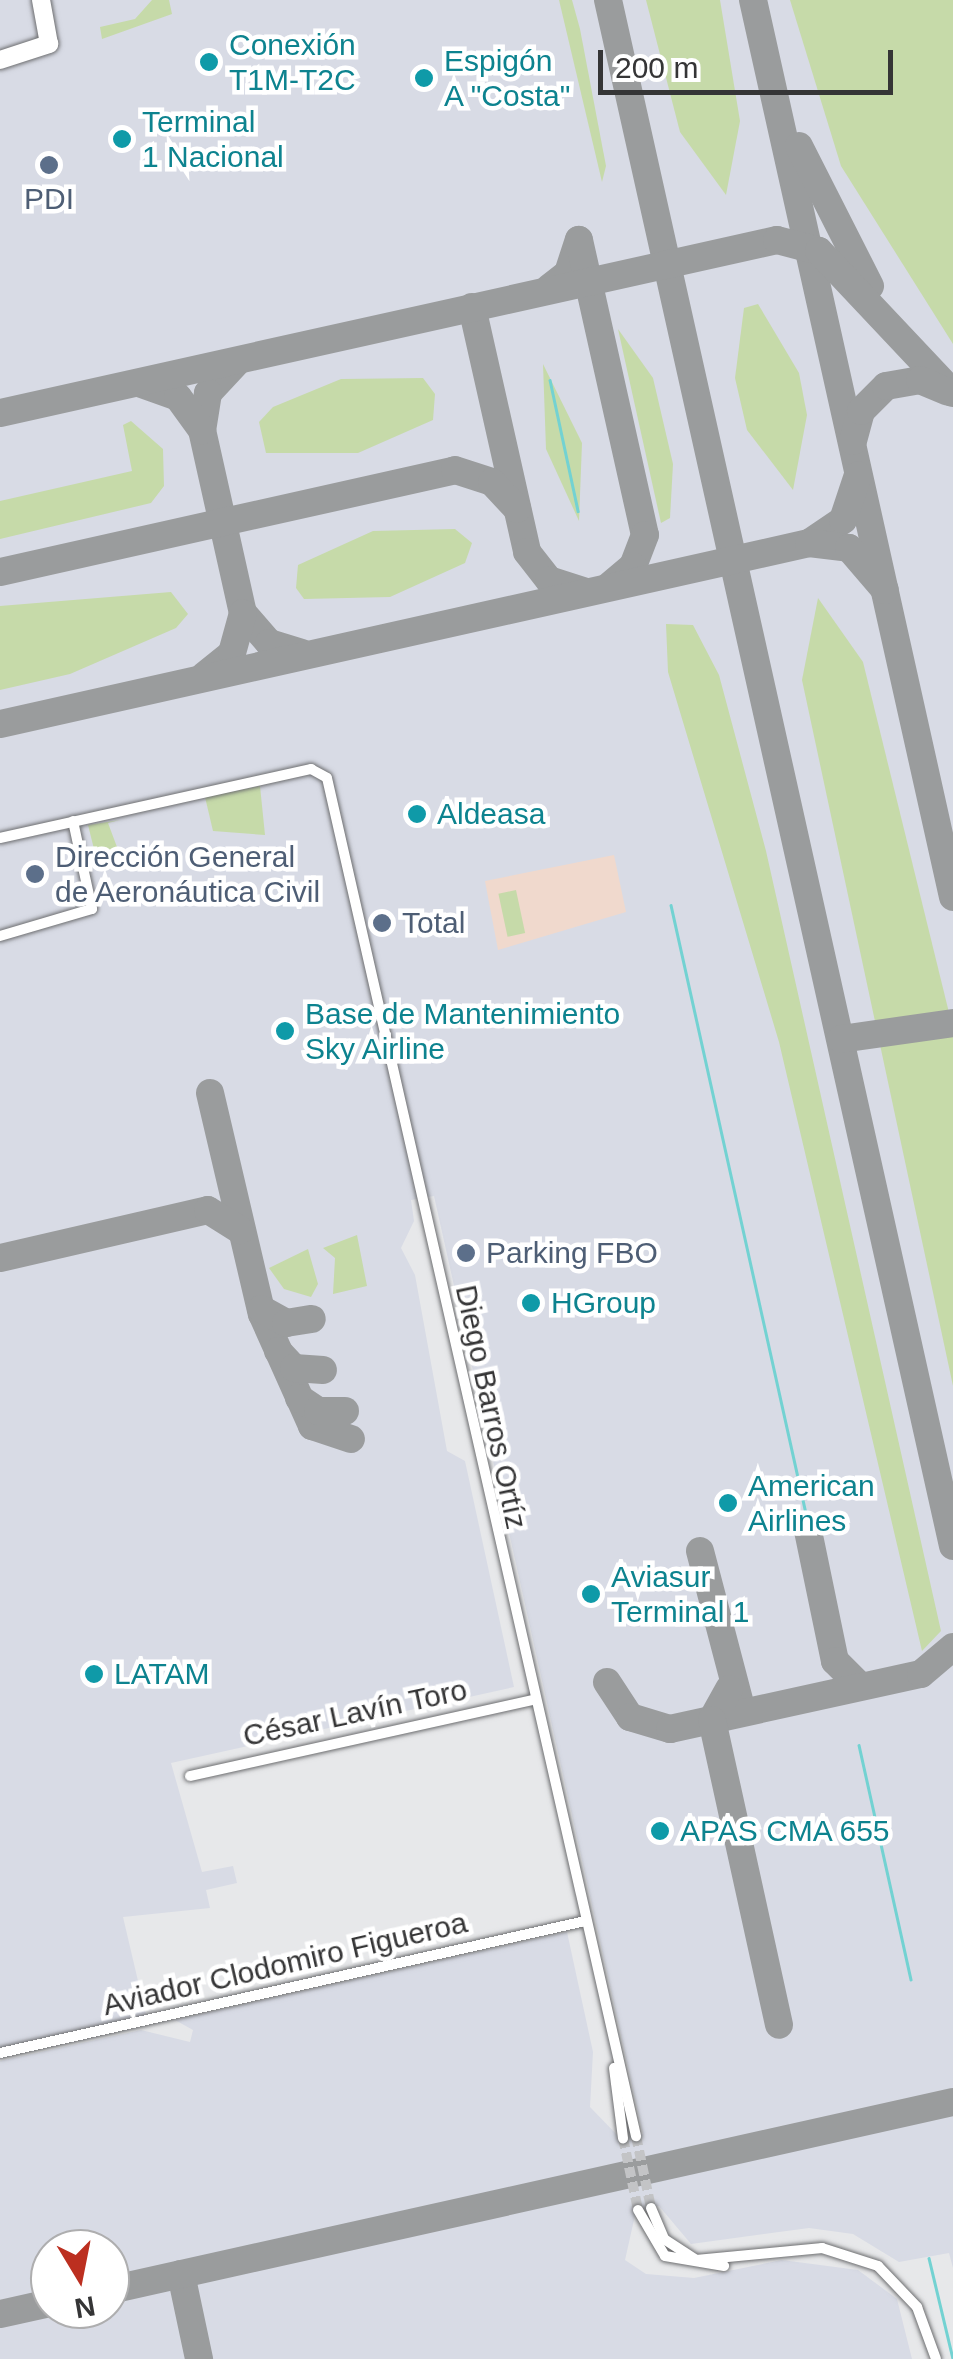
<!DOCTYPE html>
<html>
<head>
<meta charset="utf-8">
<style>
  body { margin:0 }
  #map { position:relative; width:953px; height:2359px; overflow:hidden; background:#e7e8ea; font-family:Arial,sans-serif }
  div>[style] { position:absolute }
  .built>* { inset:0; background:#d8dbe5 }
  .education>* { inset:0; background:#f0d9cd }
  .green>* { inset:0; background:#c6daa9; transform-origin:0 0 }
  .stream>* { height:2.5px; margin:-1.25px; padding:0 1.25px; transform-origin:1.25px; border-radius:1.25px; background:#73d2d2 }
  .taxiway>* { height:28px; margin:-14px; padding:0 14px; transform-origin:14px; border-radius:14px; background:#9a9c9d }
  .minor-tunnel>* { height:10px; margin-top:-5px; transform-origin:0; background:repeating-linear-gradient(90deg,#c3c4c6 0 10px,transparent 0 15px) }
  .roads { filter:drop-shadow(0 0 2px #6d6e70) drop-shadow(0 0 2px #6d6e70) }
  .minor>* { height:10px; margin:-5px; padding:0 5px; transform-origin:5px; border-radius:5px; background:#fff }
  .trunk>* { height:18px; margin:-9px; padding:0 9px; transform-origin:9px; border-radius:9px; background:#fff }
  .dots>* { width:28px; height:28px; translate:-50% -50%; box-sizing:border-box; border:5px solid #fff; border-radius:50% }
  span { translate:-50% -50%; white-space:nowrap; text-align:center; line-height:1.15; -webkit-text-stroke:9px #fff; paint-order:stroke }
  .culture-label { font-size:30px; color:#0d838f }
  .left { translate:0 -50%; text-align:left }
  .service-label { font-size:30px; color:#4e5e75 }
  .street-label { font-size:30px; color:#353536 }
  .north { position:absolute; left:30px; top:2229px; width:100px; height:100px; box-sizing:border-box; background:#fff; border:2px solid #aeaeaf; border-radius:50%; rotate:170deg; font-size:28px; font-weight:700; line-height:40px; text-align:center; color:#353536 }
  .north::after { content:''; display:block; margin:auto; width:35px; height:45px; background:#bc2f20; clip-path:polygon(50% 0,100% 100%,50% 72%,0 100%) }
  .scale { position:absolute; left:598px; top:50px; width:295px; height:45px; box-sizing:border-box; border:5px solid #353536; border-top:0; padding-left:12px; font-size:30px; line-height:35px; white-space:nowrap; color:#353536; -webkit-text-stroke:8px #fff; paint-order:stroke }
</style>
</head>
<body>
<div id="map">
  <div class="built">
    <i style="clip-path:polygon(evenodd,0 0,953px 0,953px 2268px,949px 2253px,899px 2262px,853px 2234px,809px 2228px,691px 2244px,659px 2206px,636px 2211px,625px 2260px,646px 2274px,694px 2278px,782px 2260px,858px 2270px,897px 2299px,912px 2359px,0 2359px,0 2061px,141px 2030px,190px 2042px,193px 2030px,175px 2020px,567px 1932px,593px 2052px,590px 2107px,621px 2139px,643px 2134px,434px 1196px,411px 1200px,414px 1221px,401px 1248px,415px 1275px,447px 1451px,465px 1461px,514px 1687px,171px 1763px,202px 1872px,233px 1866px,237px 1883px,206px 1890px,210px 1908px,123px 1917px,146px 2015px,0 2048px,0 0,50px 2249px,110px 2249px,110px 2309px,50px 2309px,50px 2249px)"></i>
  </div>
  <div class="education">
    <i style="clip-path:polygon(614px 855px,626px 912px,498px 950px,485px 881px)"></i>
  </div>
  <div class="green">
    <i style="clip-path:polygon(152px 0,169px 0,172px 14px,102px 39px,100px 27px,135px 19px)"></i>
    <i style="clip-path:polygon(559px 0,572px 0,580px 29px,606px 166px,602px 182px)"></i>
    <i style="clip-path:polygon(646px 0,720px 0,740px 121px,726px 195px,680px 132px)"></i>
    <i style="clip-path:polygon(790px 0,953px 0,953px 344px,841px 166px)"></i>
    <i style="clip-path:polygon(758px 304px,799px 373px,807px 415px,793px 490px,747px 430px,735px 378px,744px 308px)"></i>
    <i style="clip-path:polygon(618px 329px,653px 378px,673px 464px,670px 518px,661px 523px)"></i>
    <i style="clip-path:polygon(543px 364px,582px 443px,579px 521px,546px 449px)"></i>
    <i style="clip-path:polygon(423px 378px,435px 394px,433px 420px,358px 453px,266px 453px,259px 422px,273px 407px,341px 379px)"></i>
    <i style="clip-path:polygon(131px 421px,163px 449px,164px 486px,151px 503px,0 539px,0 501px,132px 471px,123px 425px)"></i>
    <i style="clip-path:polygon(455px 529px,472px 543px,465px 563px,390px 597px,304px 599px,296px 588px,298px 565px,373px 531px)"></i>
    <i style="clip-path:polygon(171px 592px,188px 614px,176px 628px,70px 674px,0 690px,0 606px)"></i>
    <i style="clip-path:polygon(818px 598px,863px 662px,953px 1029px,953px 1386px,802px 680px)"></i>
    <i style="clip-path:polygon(666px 624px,693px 625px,719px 675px,766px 851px,941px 1631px,922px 1651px,779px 1042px,668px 672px)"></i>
    <i style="clip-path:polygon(260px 786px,265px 835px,213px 831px,205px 797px)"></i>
    <i style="clip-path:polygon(120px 820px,108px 823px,123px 863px,99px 869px,88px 825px)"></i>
    <i style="left:516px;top:890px;width:44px;height:18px;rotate:78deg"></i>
    <i style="clip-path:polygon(357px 1235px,367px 1286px,333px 1294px,335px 1258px,323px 1248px)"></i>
    <i style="clip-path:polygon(308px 1249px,318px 1284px,311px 1297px,284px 1289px,269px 1268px)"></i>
  </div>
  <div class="stream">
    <i style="left:550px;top:380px;width:134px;rotate:77.9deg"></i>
    <i style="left:671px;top:905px;width:619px;rotate:77.49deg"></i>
    <i style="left:859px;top:1745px;width:240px;rotate:77.5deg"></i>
    <i style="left:929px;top:2258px;width:104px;rotate:76.6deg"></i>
  </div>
  <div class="taxiway">
    <i style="left:608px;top:0;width:1584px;rotate:77.42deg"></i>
    <i style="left:753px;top:0;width:919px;rotate:77.43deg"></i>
    <i style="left:799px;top:146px;width:157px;rotate:63.1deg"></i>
    <i style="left:549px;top:288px;width:24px;rotate:-38deg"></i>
    <i style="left:568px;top:273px;width:35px;rotate:-72deg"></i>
    <i style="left:579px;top:240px;width:302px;rotate:77.4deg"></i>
    <i style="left:645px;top:535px;width:33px;rotate:111deg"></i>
    <i style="left:633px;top:566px;width:31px;rotate:140deg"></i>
    <i style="left:472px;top:307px;width:251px;rotate:77.3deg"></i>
    <i style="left:527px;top:552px;width:36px;rotate:52deg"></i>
    <i style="left:549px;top:580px;width:36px;rotate:18deg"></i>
    <i style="left:236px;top:363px;width:41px;rotate:133deg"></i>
    <i style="left:208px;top:393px;width:37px;rotate:99deg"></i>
    <i style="left:202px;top:430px;width:188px;rotate:77.4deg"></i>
    <i style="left:243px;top:613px;width:40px;rotate:49deg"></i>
    <i style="left:269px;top:643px;width:34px;rotate:17deg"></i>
    <i style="left:139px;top:383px;width:41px;rotate:19.7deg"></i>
    <i style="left:178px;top:397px;width:41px;rotate:54deg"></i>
    <i style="left:0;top:413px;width:796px;rotate:-12.55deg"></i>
    <i style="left:777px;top:240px;width:43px;rotate:14.7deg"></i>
    <i style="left:819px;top:251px;width:195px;rotate:46.7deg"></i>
    <i style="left:853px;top:441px;width:31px;rotate:-75deg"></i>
    <i style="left:861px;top:411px;width:35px;rotate:-45deg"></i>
    <i style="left:886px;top:386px;width:35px;rotate:-10deg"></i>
    <i style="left:920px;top:380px;width:30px;rotate:23deg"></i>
    <i style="left:809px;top:543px;width:41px;rotate:-34.1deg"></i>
    <i style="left:843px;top:520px;width:47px;rotate:-71.6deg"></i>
    <i style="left:0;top:572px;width:466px;rotate:-12.6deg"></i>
    <i style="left:455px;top:470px;width:39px;rotate:18deg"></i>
    <i style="left:492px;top:482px;width:37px;rotate:47deg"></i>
    <i style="left:204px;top:676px;width:36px;rotate:-39deg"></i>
    <i style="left:232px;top:653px;width:41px;rotate:-74.6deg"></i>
    <i style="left:0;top:724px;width:829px;rotate:-12.61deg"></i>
    <i style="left:809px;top:543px;width:40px;rotate:7.1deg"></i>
    <i style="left:849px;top:548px;width:55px;rotate:49.4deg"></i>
    <i style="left:841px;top:1039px;width:113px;rotate:-8.1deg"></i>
    <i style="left:210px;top:1093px;width:227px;rotate:76.8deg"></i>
    <i style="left:262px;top:1314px;width:123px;rotate:65.9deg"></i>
    <i style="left:312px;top:1426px;width:41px;rotate:18.4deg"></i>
    <i style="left:0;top:1258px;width:213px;rotate:-13deg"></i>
    <i style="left:208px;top:1210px;width:38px;rotate:32deg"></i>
    <i style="left:261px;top:1309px;width:29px;rotate:29deg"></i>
    <i style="left:286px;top:1323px;width:26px;rotate:-9deg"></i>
    <i style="left:278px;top:1351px;width:23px;rotate:47deg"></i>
    <i style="left:294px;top:1368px;width:29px;rotate:4deg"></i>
    <i style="left:299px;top:1398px;width:23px;rotate:34deg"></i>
    <i style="left:318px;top:1411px;width:27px"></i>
    <i style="left:807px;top:1526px;width:138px;rotate:78.3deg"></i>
    <i style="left:835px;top:1661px;width:35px;rotate:45deg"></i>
    <i style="left:700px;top:1551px;width:154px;rotate:75.3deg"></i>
    <i style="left:607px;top:1682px;width:42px;rotate:56.7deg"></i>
    <i style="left:630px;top:1717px;width:42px;rotate:16.7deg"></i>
    <i style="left:670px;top:1729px;width:257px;rotate:-12.4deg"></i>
    <i style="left:921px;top:1674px;width:42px;rotate:-40.2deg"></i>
    <i style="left:729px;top:1689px;width:35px;rotate:119deg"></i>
    <i style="left:712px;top:1720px;width:312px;rotate:77.6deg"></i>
    <i style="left:181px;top:2274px;width:87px;rotate:78deg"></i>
    <i style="left:110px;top:2290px;width:864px;rotate:-12.57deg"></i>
    <i style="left:0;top:2314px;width:51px;rotate:-12.4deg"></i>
  </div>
  <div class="minor-tunnel">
    <i style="left:636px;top:2136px;width:74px;rotate:78.2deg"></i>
    <i style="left:623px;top:2138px;width:74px;rotate:78.2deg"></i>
  </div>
  <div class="roads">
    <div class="minor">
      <i style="left:0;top:838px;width:319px;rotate:-12.5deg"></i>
      <i style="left:311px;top:769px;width:18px;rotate:29deg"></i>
      <i style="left:327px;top:778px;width:1393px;rotate:77.18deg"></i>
      <i style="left:0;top:936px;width:96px;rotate:-16.4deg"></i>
      <i style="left:92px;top:909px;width:90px;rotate:-102.2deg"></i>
      <i style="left:190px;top:1776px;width:350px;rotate:-12.5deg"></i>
      <i style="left:0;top:2053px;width:596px;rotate:-12.71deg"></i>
      <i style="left:614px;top:2068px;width:71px;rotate:82.7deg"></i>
      <i style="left:651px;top:2208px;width:34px;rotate:67deg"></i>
      <i style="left:664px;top:2239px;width:38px;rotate:33deg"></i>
      <i style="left:696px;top:2260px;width:127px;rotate:-5.4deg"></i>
      <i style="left:822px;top:2248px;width:59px;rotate:17.8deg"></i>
      <i style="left:878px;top:2266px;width:57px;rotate:46.4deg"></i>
      <i style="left:917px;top:2307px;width:55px;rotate:69.9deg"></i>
      <i style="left:638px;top:2210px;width:53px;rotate:59.6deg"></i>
      <i style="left:665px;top:2256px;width:60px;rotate:9.6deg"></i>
    </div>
    <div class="trunk">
      <i style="left:0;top:60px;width:52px;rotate:-18.1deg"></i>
      <i style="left:49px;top:44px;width:45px;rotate:-100.3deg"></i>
    </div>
  </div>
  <div class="dots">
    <i style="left:209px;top:62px;background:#0f9aa8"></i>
    <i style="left:424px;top:78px;background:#0f9aa8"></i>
    <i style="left:122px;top:139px;background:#0f9aa8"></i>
    <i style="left:49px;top:165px;background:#5c6f8a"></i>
    <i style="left:417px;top:814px;background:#0f9aa8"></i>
    <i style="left:35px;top:874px;background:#5c6f8a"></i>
    <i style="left:382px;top:923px;background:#5c6f8a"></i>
    <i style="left:285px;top:1031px;background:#0f9aa8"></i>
    <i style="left:466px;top:1253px;background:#5c6f8a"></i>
    <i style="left:531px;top:1303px;background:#0f9aa8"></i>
    <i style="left:728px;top:1503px;background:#0f9aa8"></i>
    <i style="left:591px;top:1594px;background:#0f9aa8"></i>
    <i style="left:94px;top:1674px;background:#0f9aa8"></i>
    <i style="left:660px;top:1831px;background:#0f9aa8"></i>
  </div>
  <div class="culture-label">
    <span class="left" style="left:229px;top:62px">Conexión<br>T1M-T2C</span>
    <span class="left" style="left:444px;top:78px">Espigón<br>A "Costa"</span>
    <span class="left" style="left:142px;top:139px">Terminal<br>1 Nacional</span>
    <span class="left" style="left:437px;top:814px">Aldeasa</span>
    <span class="left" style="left:305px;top:1031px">Base de Mantenimiento<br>Sky Airline</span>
    <span class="left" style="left:551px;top:1303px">HGroup</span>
    <span class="left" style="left:748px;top:1503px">American<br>Airlines</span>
    <span class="left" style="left:611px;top:1594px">Aviasur<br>Terminal 1</span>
    <span class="left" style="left:114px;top:1674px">LATAM</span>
    <span class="left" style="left:680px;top:1831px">APAS CMA 655</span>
  </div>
  <div class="service-label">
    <span style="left:49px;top:199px">PDI</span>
    <span class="left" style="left:55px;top:874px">Dirección General<br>de Aeronáutica Civil</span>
    <span class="left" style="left:402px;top:923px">Total</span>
    <span class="left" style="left:486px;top:1253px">Parking FBO</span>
  </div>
  <div class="street-label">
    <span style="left:491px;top:1407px;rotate:78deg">Diego Barros Ortíz</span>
    <span style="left:355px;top:1713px;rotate:-12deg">César Lavín Toro</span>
    <span style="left:285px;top:1964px;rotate:-13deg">Aviador Clodomiro Figueroa</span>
  </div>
  <div class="north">N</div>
  <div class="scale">200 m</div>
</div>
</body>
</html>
